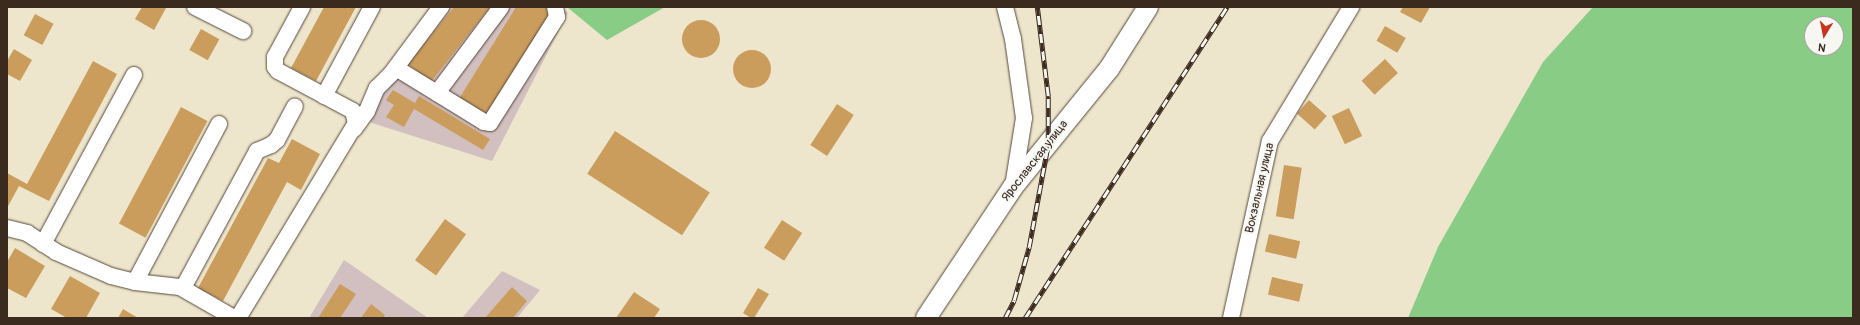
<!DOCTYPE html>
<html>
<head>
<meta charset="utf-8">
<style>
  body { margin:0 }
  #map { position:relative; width:1860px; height:325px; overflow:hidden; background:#ede6cc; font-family:Pangolin,sans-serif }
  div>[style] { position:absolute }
  .industrial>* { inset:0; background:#d2bfc0 }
  .green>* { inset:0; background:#88cc86 }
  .building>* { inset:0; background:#ca9d5d; transform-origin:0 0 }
  .round { border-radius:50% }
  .roads { filter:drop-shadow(0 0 1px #564638) drop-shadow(0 0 1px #564638) }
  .minor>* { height:16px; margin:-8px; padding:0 8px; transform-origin:8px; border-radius:8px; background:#fff }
  .major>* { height:20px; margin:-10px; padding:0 10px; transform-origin:10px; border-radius:10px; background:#fff }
  .rail>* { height:4.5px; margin-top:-2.25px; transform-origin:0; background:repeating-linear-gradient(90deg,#f6f6f2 0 9px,#3b2a1e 0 18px); box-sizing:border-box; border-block:1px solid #3b2a1e }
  span { translate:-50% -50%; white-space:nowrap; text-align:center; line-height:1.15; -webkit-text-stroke:4px #f6f6f2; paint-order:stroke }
  .street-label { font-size:12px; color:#3b2a1e }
  .frame { position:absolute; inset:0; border:8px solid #3b2a1e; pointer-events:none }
  .north { position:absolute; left:1804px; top:16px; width:40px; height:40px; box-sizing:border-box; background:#f6f6f2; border:1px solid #aba49d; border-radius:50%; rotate:190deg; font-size:11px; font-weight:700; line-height:16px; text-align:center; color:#3b2a1e }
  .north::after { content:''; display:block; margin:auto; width:14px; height:18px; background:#c8321e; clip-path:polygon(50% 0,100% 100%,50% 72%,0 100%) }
</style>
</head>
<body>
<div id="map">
  <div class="industrial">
    <i style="clip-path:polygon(433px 7px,561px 7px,568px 13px,492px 161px,372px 123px,361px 110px)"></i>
    <i style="clip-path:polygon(344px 260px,428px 318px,309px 318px)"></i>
    <i style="clip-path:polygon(502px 271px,540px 290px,517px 318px,462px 318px)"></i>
  </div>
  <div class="green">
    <i style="clip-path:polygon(567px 7px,665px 7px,607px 40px)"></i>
    <i style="clip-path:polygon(evenodd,1593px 7px,1853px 7px,1853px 318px,1408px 318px,1438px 247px,1543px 62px,1593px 7px,1812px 24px,1836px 24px,1836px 48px,1812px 48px,1812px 24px)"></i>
  </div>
  <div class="building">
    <i style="clip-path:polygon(142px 7px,166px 8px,154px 30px,135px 19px)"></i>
    <i style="clip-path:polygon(324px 7px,356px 7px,316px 81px,291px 68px)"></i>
    <i style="clip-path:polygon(454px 7px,490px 7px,431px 82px,408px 64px)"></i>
    <i style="clip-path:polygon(516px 7px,545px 7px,551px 11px,484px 118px,457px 102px)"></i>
    <i style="clip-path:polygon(1403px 7px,1430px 7px,1421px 23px,1400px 12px)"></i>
    <i style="left:35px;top:14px;width:21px;height:24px;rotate:28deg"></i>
    <i class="round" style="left:682px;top:20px;width:38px;height:38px"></i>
    <i style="left:1385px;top:26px;width:24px;height:17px;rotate:30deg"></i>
    <i style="left:201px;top:29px;width:21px;height:24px;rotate:29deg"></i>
    <i style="clip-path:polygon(14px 49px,32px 60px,20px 81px,7px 74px,7px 61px)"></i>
    <i class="round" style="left:733px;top:50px;width:38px;height:38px"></i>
    <i style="left:1385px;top:59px;width:19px;height:32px;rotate:47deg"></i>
    <i style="clip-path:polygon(93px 61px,117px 74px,49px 201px,19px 186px,7px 208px,7px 173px,27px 184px)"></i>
    <i style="clip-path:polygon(393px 90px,415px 103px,419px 96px,490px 139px,483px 150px,414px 109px,404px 127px,386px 117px,394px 105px,386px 100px)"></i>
    <i style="left:1309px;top:100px;width:24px;height:18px;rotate:42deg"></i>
    <i style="left:837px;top:104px;width:20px;height:49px;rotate:33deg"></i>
    <i style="left:181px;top:107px;width:30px;height:132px;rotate:28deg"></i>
    <i style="left:1349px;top:108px;width:31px;height:19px;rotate:65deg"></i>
    <i style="left:615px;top:131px;width:113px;height:51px;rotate:33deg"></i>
    <i style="clip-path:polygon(292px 139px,320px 154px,301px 190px,287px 182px,223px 301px,198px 288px,268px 158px,279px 163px)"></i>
    <i style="left:1284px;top:165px;width:18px;height:52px;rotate:9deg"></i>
    <i style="left:445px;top:219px;width:26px;height:51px;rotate:36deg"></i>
    <i style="left:782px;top:220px;width:24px;height:33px;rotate:33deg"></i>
    <i style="left:1269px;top:234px;width:32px;height:18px;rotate:13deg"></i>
    <i style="clip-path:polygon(15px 248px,45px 266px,26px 298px,7px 288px,7px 262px)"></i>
    <i style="clip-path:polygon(70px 276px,100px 293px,86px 318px,67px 318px,51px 309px)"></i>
    <i style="left:1272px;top:277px;width:32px;height:18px;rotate:13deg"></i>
    <i style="clip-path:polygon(340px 284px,356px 294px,340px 318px,318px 318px)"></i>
    <i style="clip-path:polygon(512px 287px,527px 301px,513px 318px,485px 318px)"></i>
    <i style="clip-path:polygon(758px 288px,769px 294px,754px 318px,751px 318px,743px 313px)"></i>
    <i style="clip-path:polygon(634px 292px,660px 309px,654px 318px,616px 318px)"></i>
    <i style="clip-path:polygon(371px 304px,385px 315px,383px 318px,361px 318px)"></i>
    <i style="clip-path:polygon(123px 309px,138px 318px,118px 318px)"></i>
  </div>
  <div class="roads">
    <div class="minor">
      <i style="left:195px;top:7px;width:54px;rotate:26.6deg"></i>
      <i style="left:1005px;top:7px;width:33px;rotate:76deg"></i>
      <i style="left:1013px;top:39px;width:80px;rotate:82.1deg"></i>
      <i style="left:1024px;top:118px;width:70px;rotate:99.1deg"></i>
      <i style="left:396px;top:68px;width:103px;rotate:31.5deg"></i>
      <i style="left:484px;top:122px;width:6px;rotate:9deg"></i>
      <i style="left:490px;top:123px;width:125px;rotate:-57.7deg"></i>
      <i style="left:557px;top:17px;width:10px;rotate:-101deg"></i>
      <i style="left:437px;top:93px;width:107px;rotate:-53.3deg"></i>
      <i style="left:324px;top:96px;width:101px;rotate:-61.7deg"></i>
      <i style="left:354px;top:129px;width:22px;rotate:-54deg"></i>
      <i style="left:367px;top:111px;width:25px;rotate:-67deg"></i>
      <i style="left:377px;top:88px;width:20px;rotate:-45deg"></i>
      <i style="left:391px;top:74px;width:84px;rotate:-53.3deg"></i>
      <i style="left:7px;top:228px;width:21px;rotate:14deg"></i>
      <i style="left:27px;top:233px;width:35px;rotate:33deg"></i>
      <i style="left:56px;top:252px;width:60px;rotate:23.6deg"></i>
      <i style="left:111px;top:276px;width:25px;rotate:14deg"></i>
      <i style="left:135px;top:282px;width:45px;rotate:6.3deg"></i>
      <i style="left:180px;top:287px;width:62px;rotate:29.9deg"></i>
      <i style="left:43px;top:244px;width:192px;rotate:-61.7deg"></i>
      <i style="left:135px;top:282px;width:179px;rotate:-62deg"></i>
      <i style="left:183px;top:288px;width:156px;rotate:-61.6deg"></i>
      <i style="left:257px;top:151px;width:15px;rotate:-23deg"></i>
      <i style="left:271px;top:145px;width:8px;rotate:-40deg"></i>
      <i style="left:277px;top:140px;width:38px;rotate:-62deg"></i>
      <i style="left:238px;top:318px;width:228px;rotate:-58.8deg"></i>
      <i style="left:356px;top:123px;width:12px;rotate:-104deg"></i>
      <i style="left:353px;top:111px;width:85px;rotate:-151.9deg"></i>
      <i style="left:278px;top:71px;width:5px;rotate:-127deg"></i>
      <i style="left:275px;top:67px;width:10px;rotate:-90deg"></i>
      <i style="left:275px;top:57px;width:57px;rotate:-61.6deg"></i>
      <i style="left:1231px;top:318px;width:181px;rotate:-77.6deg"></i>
      <i style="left:1270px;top:141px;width:157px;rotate:-58.8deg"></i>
    </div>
    <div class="major">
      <i style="left:926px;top:318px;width:157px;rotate:-56.4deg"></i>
      <i style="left:1013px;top:187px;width:152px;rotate:-50.9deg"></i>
      <i style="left:1109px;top:69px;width:73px;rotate:-57.8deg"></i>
    </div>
  </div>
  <div class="rail">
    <i style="left:1005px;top:318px;width:20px;rotate:-63deg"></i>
    <i style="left:1014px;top:300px;width:55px;rotate:-74.2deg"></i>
    <i style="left:1029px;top:247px;width:105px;rotate:-79.5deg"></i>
    <i style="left:1048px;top:144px;width:48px;rotate:-90deg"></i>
    <i style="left:1048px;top:96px;width:90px;rotate:-97deg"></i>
    <i style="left:1025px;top:318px;width:371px;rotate:-57deg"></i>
  </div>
  <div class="street-label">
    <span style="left:1035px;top:161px;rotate:-52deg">Ярославская улица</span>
    <span style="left:1260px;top:188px;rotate:-77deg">Вокзальная улица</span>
  </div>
  <div class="frame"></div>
  <div class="north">N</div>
</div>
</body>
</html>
